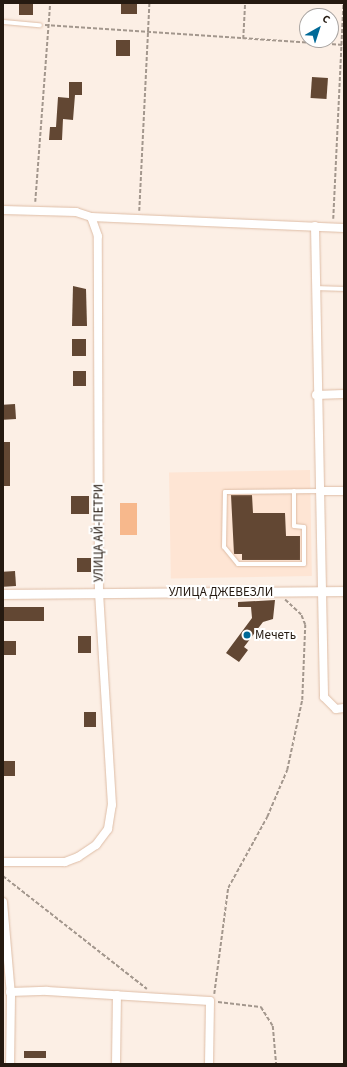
<!DOCTYPE html>
<html>
<head>
<meta charset="utf-8">
<style>
  body { margin:0 }
  #map { position:relative; width:347px; height:1067px; overflow:hidden; background:#fcefe5; font-family:"Source Sans 3",sans-serif }
  div>[style] { position:absolute }
  .built>* { inset:0; background:#fee5d4; transform-origin:0 0 }
  .green>* { inset:0; background:#f7b88c; transform-origin:0 0 }
  .building>* { inset:0; background:#624733; transform-origin:0 0 }
  .path>* { height:1.5px; margin-top:-0.75px; transform-origin:0; background:repeating-linear-gradient(90deg,#a3978d 0 4px,transparent 0 6px) }
  .roads { filter:drop-shadow(0 0 1px #debda6) drop-shadow(0 0 1px #debda6) }
  .service>* { height:4px; margin:-2px; padding:0 2px; transform-origin:2px; border-radius:2px; background:#fff }
  .minor>* { height:8px; margin:-4px; padding:0 4px; transform-origin:4px; border-radius:4px; background:#fff }
  .tertiary>* { height:9px; margin:-4.5px; padding:0 4.5px; transform-origin:4.5px; border-radius:4.5px; background:#fff }
  .dots>* { width:11px; height:11px; translate:-50% -50%; box-sizing:border-box; border:2px solid #fff; border-radius:50% }
  span { translate:-50% -50%; white-space:nowrap; text-align:center; line-height:1.15; -webkit-text-stroke:4px #fff; paint-order:stroke }
  .street-label { font-size:13px; color:#251a11 }
  .poi-label { font-size:13px; color:#251a11 }
  .left { translate:0 -50%; text-align:left }
  .frame { position:absolute; inset:0; border:4px solid #251a11; pointer-events:none }
  .north { position:absolute; left:299px; top:8px; width:40px; height:40px; box-sizing:border-box; background:#fff; border:1px solid #a8a3a0; border-radius:50%; rotate:39deg; font-size:11px; font-weight:700; line-height:16px; text-align:center; color:#251a11 }
  .north::after { content:''; display:block; margin:auto; width:14px; height:18px; background:#006997; clip-path:polygon(50% 0,100% 100%,50% 72%,0 100%) }
</style>
</head>
<body>
<div id="map">
  <div class="built">
    <i style="left:310px;top:470px;width:106px;height:141px;rotate:89deg"></i>
  </div>
  <div class="green">
    <i style="left:120px;top:503px;width:17px;height:32px"></i>
  </div>
  <div class="building">
    <i style="left:19px;top:3px;width:14px;height:12px"></i>
    <i style="left:121px;top:3px;width:16px;height:11px"></i>
    <i style="left:116px;top:40px;width:14px;height:16px"></i>
    <i style="left:312px;top:77px;width:16px;height:21px;rotate:4deg"></i>
    <i style="clip-path:polygon(69px 82px,82px 82px,82px 95px,75px 95px,73px 120px,63px 119px,62px 140px,49px 140px,50px 127px,56px 127px,58px 97px,69px 98px)"></i>
    <i style="clip-path:polygon(73px 286px,86px 289px,87px 326px,72px 326px)"></i>
    <i style="left:72px;top:339px;width:14px;height:17px"></i>
    <i style="left:73px;top:371px;width:13px;height:15px"></i>
    <i style="left:15px;top:404px;width:15px;height:12px;rotate:86deg"></i>
    <i style="left:3px;top:442px;width:7px;height:44px"></i>
    <i style="clip-path:polygon(231px 495px,252px 495px,253px 513px,285px 513px,286px 536px,300px 536px,300px 560px,242px 560px,242px 554px,234px 554px)"></i>
    <i style="left:71px;top:496px;width:18px;height:18px"></i>
    <i style="left:77px;top:558px;width:14px;height:14px"></i>
    <i style="left:15px;top:571px;width:15px;height:12px;rotate:86deg"></i>
    <i style="clip-path:polygon(275px 600px,273px 619px,263px 622px,244px 647px,248px 650px,239px 662px,226px 653px,252px 618px,251px 607px,238px 607px,238px 602px)"></i>
    <i style="left:3px;top:607px;width:41px;height:14px"></i>
    <i style="left:91px;top:636px;width:17px;height:13px;rotate:90deg"></i>
    <i style="left:3px;top:641px;width:13px;height:14px"></i>
    <i style="left:84px;top:712px;width:12px;height:15px"></i>
    <i style="left:3px;top:761px;width:12px;height:15px"></i>
    <i style="left:24px;top:1051px;width:22px;height:7px"></i>
  </div>
  <div class="path">
    <i style="left:45px;top:25px;width:300px;rotate:3.8deg"></i>
    <i style="left:243px;top:39px;width:36px;rotate:-87deg"></i>
    <i style="left:35px;top:202px;width:200px;rotate:-85.7deg"></i>
    <i style="left:139px;top:211px;width:208px;rotate:-87.2deg"></i>
    <i style="left:333px;top:219px;width:216px;rotate:-87.3deg"></i>
    <i style="left:3px;top:876px;width:183px;rotate:38.1deg"></i>
    <i style="left:214px;top:994px;width:107px;rotate:-82.5deg"></i>
    <i style="left:228px;top:888px;width:81px;rotate:-61.2deg"></i>
    <i style="left:267px;top:817px;width:51px;rotate:-66.9deg"></i>
    <i style="left:287px;top:770px;width:72px;rotate:-77.9deg"></i>
    <i style="left:302px;top:700px;width:75px;rotate:-87.7deg"></i>
    <i style="left:305px;top:625px;width:11px;rotate:-112deg"></i>
    <i style="left:301px;top:615px;width:22px;rotate:-137deg"></i>
    <i style="left:218px;top:1002px;width:43px;rotate:6.6deg"></i>
    <i style="left:261px;top:1007px;width:22px;rotate:58deg"></i>
    <i style="left:273px;top:1026px;width:38px;rotate:85deg"></i>
  </div>
  <div class="roads">
    <div class="service">
      <i style="left:3px;top:22px;width:37px;rotate:5deg"></i>
      <i style="left:316px;top:288px;width:28px;rotate:2deg"></i>
      <i style="left:294px;top:491px;width:35px;rotate:90deg"></i>
      <i style="left:294px;top:526px;width:10px;rotate:6deg"></i>
      <i style="left:304px;top:527px;width:37px;rotate:90deg"></i>
      <i style="left:304px;top:564px;width:66px;rotate:180deg"></i>
      <i style="left:238px;top:564px;width:22px;rotate:-129deg"></i>
      <i style="left:224px;top:547px;width:55px;rotate:-89deg"></i>
      <i style="left:225px;top:492px;width:2px"></i>
      <i style="left:227px;top:492px;width:93px;rotate:-0.6deg"></i>
    </div>
    <div class="minor">
      <i style="left:3px;top:210px;width:73px;rotate:1.6deg"></i>
      <i style="left:76px;top:212px;width:16px;rotate:18deg"></i>
      <i style="left:91px;top:217px;width:253px;rotate:2.5deg"></i>
      <i style="left:315px;top:226px;width:471px;rotate:88.9deg"></i>
      <i style="left:324px;top:697px;width:17px;rotate:45deg"></i>
      <i style="left:336px;top:709px;width:8px;rotate:-7deg"></i>
      <i style="left:316px;top:395px;width:28px;rotate:-2deg"></i>
      <i style="left:320px;top:491px;width:24px"></i>
      <i style="left:3px;top:862px;width:62px"></i>
      <i style="left:65px;top:862px;width:14px;rotate:-21deg"></i>
      <i style="left:78px;top:857px;width:22px;rotate:-34deg"></i>
      <i style="left:96px;top:845px;width:20px;rotate:-53deg"></i>
      <i style="left:108px;top:829px;width:24px;rotate:-81deg"></i>
      <i style="left:112px;top:805px;width:213px;rotate:-93.5deg"></i>
      <i style="left:99px;top:592px;width:356px;rotate:-90.2deg"></i>
      <i style="left:98px;top:236px;width:20px;rotate:-110deg"></i>
      <i style="left:3px;top:902px;width:94px;rotate:85.1deg"></i>
      <i style="left:11px;top:996px;width:68px;rotate:90.8deg"></i>
      <i style="left:10px;top:992px;width:37px;rotate:-2deg"></i>
      <i style="left:47px;top:991px;width:163px;rotate:3.5deg"></i>
      <i style="left:210px;top:1001px;width:63px;rotate:90.9deg"></i>
      <i style="left:116px;top:1064px;width:69px;rotate:-89.2deg"></i>
    </div>
    <div class="tertiary">
      <i style="left:3px;top:594px;width:341px;rotate:-0.5deg"></i>
    </div>
  </div>
  <div class="dots">
    <i style="left:247px;top:635px;background:#006997"></i>
  </div>
  <div class="street-label">
    <span style="left:99px;top:533px;rotate:-90deg">УЛИЦА АЙ-ПЕТРИ</span>
    <span style="left:221px;top:592px">УЛИЦА ДЖЕВЕЗЛИ</span>
  </div>
  <div class="poi-label">
    <span class="left" style="left:255px;top:635px">Мечеть</span>
  </div>
  <div class="frame"></div>
  <div class="north">С</div>
</div>
</body>
</html>
